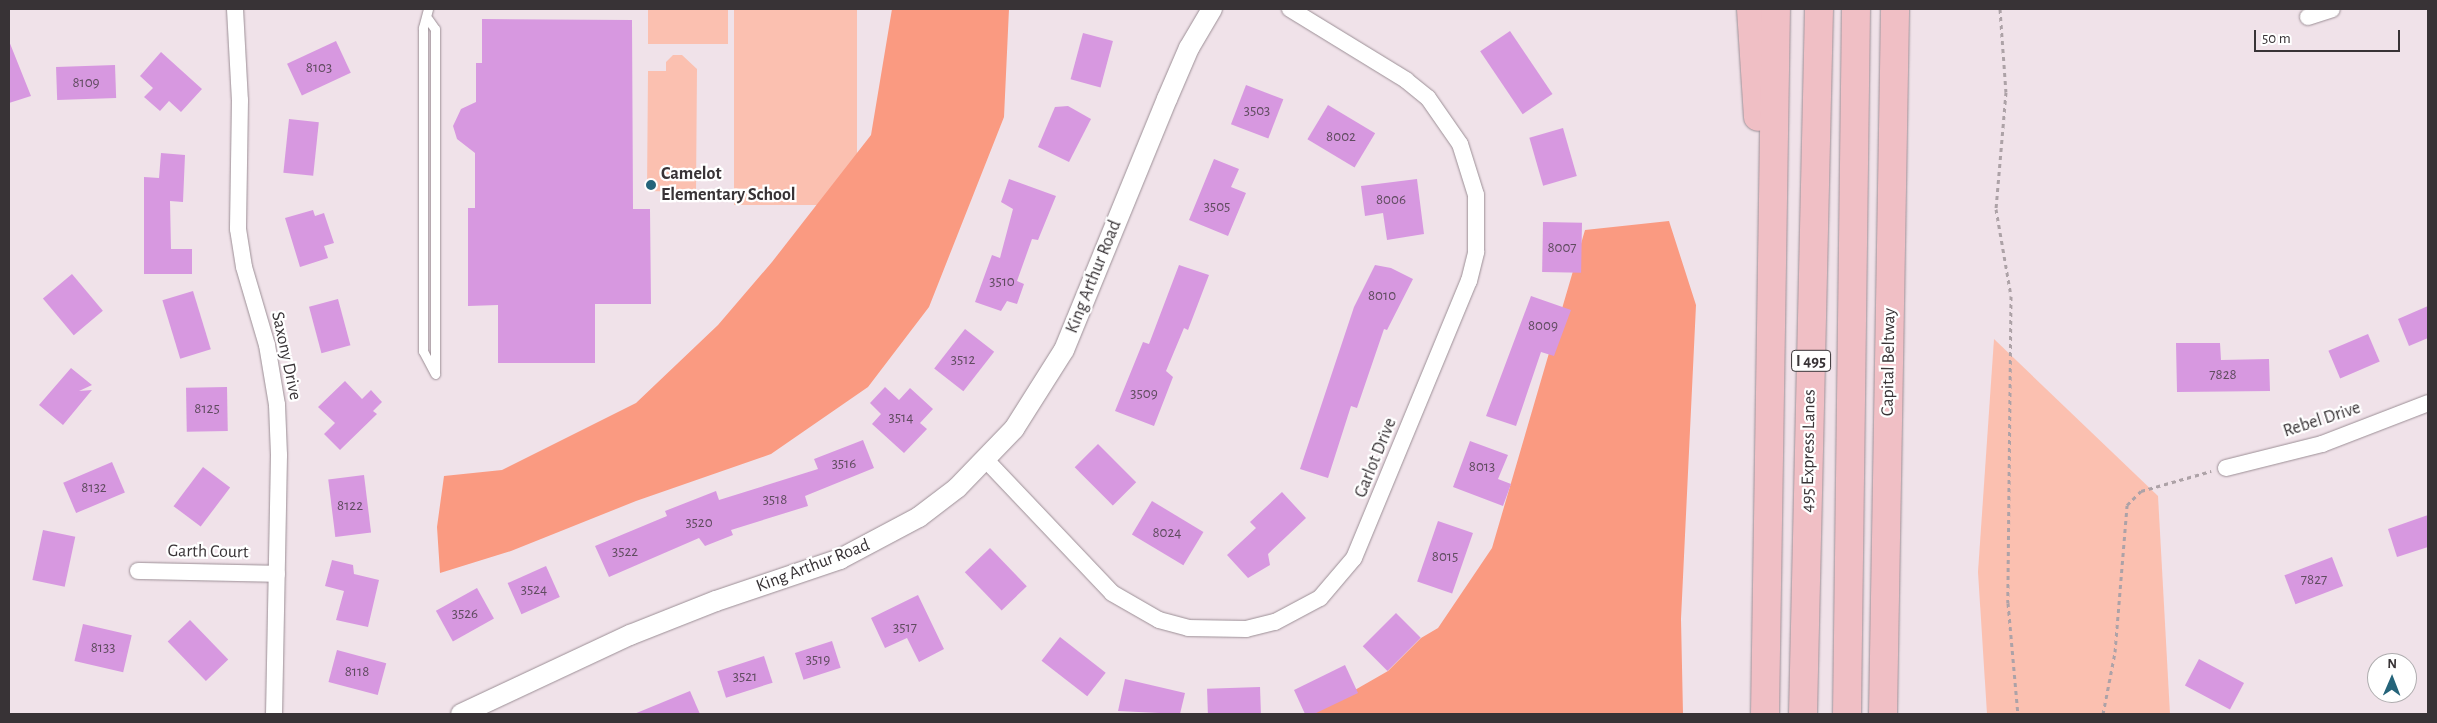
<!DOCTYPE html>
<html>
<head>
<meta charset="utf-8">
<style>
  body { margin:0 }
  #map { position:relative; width:2437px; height:723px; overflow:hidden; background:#f0e2e9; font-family:"Alegreya Sans",sans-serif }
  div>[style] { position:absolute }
  .green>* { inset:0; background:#fbc0b0; transform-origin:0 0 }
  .forest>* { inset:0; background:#fa9a81 }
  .building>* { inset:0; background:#d798e0; transform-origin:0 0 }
  .path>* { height:3px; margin-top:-1.5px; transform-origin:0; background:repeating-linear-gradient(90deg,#ada2a7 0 4px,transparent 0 8px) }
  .roads { filter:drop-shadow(0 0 1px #9c8f96) drop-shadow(0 0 1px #9c8f96) }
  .service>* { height:9px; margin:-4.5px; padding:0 4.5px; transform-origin:4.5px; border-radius:4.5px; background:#fff }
  .minor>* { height:16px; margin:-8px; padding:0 8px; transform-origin:8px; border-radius:8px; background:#fff }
  .tertiary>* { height:20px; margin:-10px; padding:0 10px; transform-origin:10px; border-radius:10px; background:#fff }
  .motorway>* { height:28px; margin:-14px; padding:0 14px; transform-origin:14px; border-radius:14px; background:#f0bfc5 }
  .dots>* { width:14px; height:14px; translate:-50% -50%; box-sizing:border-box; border:2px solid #fff; border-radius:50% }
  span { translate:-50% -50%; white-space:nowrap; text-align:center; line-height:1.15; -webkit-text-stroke:4.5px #fff; paint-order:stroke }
  .number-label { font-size:15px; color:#604c60 }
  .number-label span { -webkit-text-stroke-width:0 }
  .shield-label span { padding:1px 4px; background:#fff; border:1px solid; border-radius:4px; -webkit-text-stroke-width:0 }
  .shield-label { font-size:16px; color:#383336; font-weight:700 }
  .poi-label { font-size:18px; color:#383336; font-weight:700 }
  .left { translate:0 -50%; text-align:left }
  .street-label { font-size:18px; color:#383336 }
  .frame { position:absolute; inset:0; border:10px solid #383336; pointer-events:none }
  .north { position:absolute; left:2367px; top:653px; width:50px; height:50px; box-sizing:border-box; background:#fff; border:1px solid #afadaf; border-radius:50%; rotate:1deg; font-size:14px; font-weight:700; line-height:20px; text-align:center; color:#383336 }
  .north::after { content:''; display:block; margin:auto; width:18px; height:22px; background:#25647a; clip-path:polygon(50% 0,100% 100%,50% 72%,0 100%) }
  .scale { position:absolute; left:2254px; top:30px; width:146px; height:22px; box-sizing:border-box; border:2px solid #383336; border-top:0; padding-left:6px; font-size:15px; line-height:18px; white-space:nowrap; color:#383336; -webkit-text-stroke:4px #fff; paint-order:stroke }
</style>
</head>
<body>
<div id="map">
  <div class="green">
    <i style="left:648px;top:9px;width:80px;height:35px"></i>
    <i style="left:734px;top:9px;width:123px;height:196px"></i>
    <i style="clip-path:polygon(673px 55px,682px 55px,697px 69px,696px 192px,647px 191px,648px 71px,666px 71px,666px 62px)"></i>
    <i style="clip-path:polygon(1994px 339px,2158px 496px,2170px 714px,1987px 714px,1978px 572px)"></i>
  </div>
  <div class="forest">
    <i style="clip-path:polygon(892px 9px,1009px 9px,1004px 117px,929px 307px,868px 387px,771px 454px,636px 501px,511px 551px,440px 573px,437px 527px,444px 476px,502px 470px,636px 403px,718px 325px,772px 262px,871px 135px)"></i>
    <i style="clip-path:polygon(1669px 221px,1696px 305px,1681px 619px,1683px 714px,1313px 714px,1388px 671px,1421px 638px,1438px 628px,1492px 548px,1585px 230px)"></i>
  </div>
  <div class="building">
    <i style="clip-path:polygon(482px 19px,632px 20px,633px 209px,650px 209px,651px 304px,595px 304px,595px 363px,498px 363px,498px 305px,468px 306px,468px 208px,475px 208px,475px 153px,457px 139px,453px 126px,461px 109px,476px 102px,476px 63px,482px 63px)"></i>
    <i style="left:1510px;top:31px;width:76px;height:36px;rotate:56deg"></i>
    <i style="left:1083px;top:33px;width:31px;height:48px;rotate:15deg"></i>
    <i style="clip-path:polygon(9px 41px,31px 96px,9px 103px)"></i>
    <i style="left:336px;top:41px;width:35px;height:54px;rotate:65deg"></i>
    <i style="clip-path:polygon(161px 52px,202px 89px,181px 112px,169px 101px,160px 111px,144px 97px,153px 88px,140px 76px)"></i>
    <i style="left:115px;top:65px;width:33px;height:59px;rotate:88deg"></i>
    <i style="left:1246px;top:85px;width:40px;height:42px;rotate:21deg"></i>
    <i style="left:1328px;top:105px;width:55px;height:40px;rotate:31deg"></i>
    <i style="clip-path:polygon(1068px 106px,1091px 119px,1069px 162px,1038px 147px,1055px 107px)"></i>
    <i style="left:289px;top:119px;width:30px;height:54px;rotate:6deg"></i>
    <i style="left:1563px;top:128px;width:50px;height:35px;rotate:74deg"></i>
    <i style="clip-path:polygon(161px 153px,185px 155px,183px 202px,170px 201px,171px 249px,192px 249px,192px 274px,144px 274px,144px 177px,159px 178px)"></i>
    <i style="clip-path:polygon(1214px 159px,1239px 169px,1231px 187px,1246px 193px,1228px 236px,1189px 220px)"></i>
    <i style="clip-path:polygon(1009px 179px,1056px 196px,1038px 240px,1032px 239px,1017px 281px,1024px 284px,1017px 304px,1007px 301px,1001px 311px,975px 302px,992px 255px,1000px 258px,1013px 209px,1001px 202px)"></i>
    <i style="clip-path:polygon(1417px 179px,1424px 234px,1387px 240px,1383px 213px,1365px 216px,1361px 186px)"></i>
    <i style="clip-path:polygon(313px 210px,315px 216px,324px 213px,334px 243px,324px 246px,328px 258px,300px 267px,285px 218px)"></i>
    <i style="left:1543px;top:222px;width:39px;height:50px;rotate:1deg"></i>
    <i style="clip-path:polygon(1179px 265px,1209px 275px,1188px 330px,1184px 328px,1166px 371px,1173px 377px,1154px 426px,1115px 411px,1143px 342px,1149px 344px)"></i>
    <i style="clip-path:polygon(1375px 265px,1391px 268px,1413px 279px,1387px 330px,1384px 329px,1357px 408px,1351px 406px,1328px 478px,1300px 469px,1354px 307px)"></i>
    <i style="left:72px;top:274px;width:48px;height:38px;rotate:50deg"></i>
    <i style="left:193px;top:291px;width:61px;height:32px;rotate:73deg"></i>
    <i style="clip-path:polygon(1531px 296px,1571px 310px,1554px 356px,1541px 352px,1516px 426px,1486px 416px)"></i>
    <i style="left:338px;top:299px;width:48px;height:30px;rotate:75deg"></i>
    <i style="clip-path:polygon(2428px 306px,2428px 338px,2409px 346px,2398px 319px)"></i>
    <i style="left:965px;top:329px;width:37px;height:50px;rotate:38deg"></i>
    <i style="left:2368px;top:334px;width:30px;height:43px;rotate:67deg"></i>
    <i style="clip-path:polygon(2176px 343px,2220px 343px,2221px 360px,2269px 359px,2270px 391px,2177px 392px)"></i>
    <i style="clip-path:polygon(71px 368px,92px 385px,79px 391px,92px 390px,63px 425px,39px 405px)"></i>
    <i style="clip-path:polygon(345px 381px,362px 399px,371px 390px,382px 402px,373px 411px,377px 414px,340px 450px,324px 434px,335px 423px,318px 407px)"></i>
    <i style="left:227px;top:387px;width:44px;height:41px;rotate:89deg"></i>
    <i style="clip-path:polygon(885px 387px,899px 400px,910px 388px,933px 409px,920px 423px,927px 429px,904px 453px,872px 424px,881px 414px,870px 403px)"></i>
    <i style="clip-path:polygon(863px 440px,874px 468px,805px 496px,808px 506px,731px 530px,733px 535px,705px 546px,699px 538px,609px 577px,595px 546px,667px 516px,665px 511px,716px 491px,719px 500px,818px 469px,814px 459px)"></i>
    <i style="clip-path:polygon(1470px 441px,1508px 455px,1498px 479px,1511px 484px,1503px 506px,1453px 487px)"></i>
    <i style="left:1098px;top:444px;width:54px;height:33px;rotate:45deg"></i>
    <i style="left:112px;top:462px;width:33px;height:53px;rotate:67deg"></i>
    <i style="left:203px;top:467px;width:34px;height:49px;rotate:37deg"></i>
    <i style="left:364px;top:475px;width:58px;height:36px;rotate:83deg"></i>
    <i style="clip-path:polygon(1282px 492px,1306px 518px,1268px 554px,1270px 565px,1248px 578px,1227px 555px,1256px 528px,1250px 522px)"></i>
    <i style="left:1152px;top:501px;width:60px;height:39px;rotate:31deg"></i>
    <i style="clip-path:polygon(2428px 515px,2428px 547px,2397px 557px,2388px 529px)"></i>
    <i style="left:1438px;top:521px;width:37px;height:64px;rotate:19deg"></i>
    <i style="left:43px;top:530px;width:33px;height:51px;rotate:12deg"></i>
    <i style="left:990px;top:548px;width:53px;height:35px;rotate:46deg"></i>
    <i style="left:2332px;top:557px;width:31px;height:51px;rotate:69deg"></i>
    <i style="clip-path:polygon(332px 560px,353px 565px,354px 574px,379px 580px,368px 627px,336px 620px,344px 591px,325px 586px)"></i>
    <i style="left:546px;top:566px;width:34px;height:42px;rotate:66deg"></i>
    <i style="left:477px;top:588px;width:35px;height:47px;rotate:61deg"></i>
    <i style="clip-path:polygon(918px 595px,944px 649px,919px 662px,907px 638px,885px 648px,871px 618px)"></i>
    <i style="left:1396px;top:613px;width:35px;height:47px;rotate:45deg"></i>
    <i style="left:190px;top:620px;width:55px;height:31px;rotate:46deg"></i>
    <i style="left:83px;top:624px;width:50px;height:38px;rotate:13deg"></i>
    <i style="left:1060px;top:637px;width:58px;height:30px;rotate:38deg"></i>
    <i style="left:832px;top:641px;width:28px;height:39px;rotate:72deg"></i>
    <i style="left:337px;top:650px;width:51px;height:33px;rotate:15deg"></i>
    <i style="left:764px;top:656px;width:28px;height:49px;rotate:72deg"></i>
    <i style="left:2199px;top:659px;width:51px;height:30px;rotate:28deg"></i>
    <i style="clip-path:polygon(1345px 665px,1358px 693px,1314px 714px,1305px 714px,1294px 690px)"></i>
    <i style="clip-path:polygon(1125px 679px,1185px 693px,1180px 714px,1118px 711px)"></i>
    <i style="left:1260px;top:687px;width:27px;height:53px;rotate:88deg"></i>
    <i style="clip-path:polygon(690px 691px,700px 714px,634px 714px)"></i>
  </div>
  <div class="path">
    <i style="left:2000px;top:9px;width:83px;rotate:85.9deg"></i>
    <i style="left:2006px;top:92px;width:117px;rotate:94.9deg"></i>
    <i style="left:1996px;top:209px;width:88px;rotate:80.2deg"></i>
    <i style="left:2011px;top:296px;width:307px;rotate:90.6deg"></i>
    <i style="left:2008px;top:603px;width:111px;rotate:84.9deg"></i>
    <i style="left:2103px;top:714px;width:63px;rotate:-79deg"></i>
    <i style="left:2115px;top:652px;width:147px;rotate:-85.3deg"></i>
    <i style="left:2127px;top:505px;width:20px;rotate:-45deg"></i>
    <i style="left:2141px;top:491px;width:73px;rotate:-15.9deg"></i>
  </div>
  <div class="roads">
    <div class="service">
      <i style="left:428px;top:9px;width:20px;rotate:105deg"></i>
      <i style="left:423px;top:28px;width:323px;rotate:90deg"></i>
      <i style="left:423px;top:351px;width:26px;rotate:62deg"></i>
      <i style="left:428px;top:19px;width:12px;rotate:55deg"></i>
      <i style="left:435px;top:29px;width:343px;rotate:90deg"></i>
    </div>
    <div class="minor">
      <i style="left:235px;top:9px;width:91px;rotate:86.9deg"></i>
      <i style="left:240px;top:100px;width:129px;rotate:90.9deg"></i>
      <i style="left:238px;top:229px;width:38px;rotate:81deg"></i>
      <i style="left:244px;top:267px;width:81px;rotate:73.6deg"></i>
      <i style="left:267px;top:345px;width:61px;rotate:80.5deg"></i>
      <i style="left:277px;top:405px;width:50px;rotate:87.7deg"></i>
      <i style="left:279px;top:455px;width:259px;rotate:91.1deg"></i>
      <i style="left:2308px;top:17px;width:25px;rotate:-18deg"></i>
      <i style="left:986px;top:460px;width:183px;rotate:46.5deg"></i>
      <i style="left:1112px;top:593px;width:54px;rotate:29.9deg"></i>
      <i style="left:1159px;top:620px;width:30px;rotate:15deg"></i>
      <i style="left:1188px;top:628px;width:58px;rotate:1deg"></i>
      <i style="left:1246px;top:629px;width:30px;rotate:-14deg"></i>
      <i style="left:1275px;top:622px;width:51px;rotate:-28.1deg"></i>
      <i style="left:1320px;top:598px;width:52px;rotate:-49.6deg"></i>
      <i style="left:1354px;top:558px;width:300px;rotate:-67.5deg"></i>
      <i style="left:1469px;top:281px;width:30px;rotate:-76deg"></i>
      <i style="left:1476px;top:252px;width:57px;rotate:-90deg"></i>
      <i style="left:1476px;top:195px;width:53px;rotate:-107.4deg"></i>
      <i style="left:1460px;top:144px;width:56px;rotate:-124.8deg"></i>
      <i style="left:1428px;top:98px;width:28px;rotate:-141deg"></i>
      <i style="left:1406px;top:80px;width:136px;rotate:-148.5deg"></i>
      <i style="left:2226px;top:468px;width:99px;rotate:-14deg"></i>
      <i style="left:2322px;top:444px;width:114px;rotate:-21.1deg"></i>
      <i style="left:138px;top:571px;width:139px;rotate:1.2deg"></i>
    </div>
    <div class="tertiary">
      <i style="left:461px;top:714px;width:187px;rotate:-25.1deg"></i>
      <i style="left:630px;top:635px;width:92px;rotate:-21.6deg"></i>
      <i style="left:716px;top:601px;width:131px;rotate:-18.7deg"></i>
      <i style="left:840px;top:559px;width:89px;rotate:-28deg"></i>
      <i style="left:919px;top:517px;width:48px;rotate:-37.3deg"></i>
      <i style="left:957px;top:488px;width:82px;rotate:-46deg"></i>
      <i style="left:1014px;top:429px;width:93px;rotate:-57.7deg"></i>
      <i style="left:1064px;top:350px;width:271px;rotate:-67.7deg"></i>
      <i style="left:1167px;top:99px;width:56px;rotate:-66.7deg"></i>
      <i style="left:1189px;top:48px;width:45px;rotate:-59.5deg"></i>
    </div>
    <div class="motorway">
      <i style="left:1751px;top:9px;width:108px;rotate:86.3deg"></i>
      <i style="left:1765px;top:714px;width:705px;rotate:-89.11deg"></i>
      <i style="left:1803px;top:714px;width:705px;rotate:-88.7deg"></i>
      <i style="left:1847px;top:714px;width:705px;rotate:-89.27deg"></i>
      <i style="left:1883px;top:714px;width:705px;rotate:-89.02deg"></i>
    </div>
  </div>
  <div class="dots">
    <i style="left:651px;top:185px;background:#25647a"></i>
  </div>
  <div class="number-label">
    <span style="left:319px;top:68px">8103</span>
    <span style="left:86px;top:83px">8109</span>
    <span style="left:1257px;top:111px">3503</span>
    <span style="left:1341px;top:137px">8002</span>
    <span style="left:1391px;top:200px">8006</span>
    <span style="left:1217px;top:207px">3505</span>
    <span style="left:1562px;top:248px">8007</span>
    <span style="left:1002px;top:282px">3510</span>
    <span style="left:1382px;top:296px">8010</span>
    <span style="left:1543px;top:326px">8009</span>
    <span style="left:963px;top:360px">3512</span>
    <span style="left:2223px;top:375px">7828</span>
    <span style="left:1144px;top:394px">3509</span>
    <span style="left:207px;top:409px">8125</span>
    <span style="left:901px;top:418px">3514</span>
    <span style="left:844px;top:464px">3516</span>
    <span style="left:1482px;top:467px">8013</span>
    <span style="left:94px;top:488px">8132</span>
    <span style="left:775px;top:500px">3518</span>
    <span style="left:350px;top:506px">8122</span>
    <span style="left:699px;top:523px">3520</span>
    <span style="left:1167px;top:533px">8024</span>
    <span style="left:625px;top:552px">3522</span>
    <span style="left:1445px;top:557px">8015</span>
    <span style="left:2314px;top:580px">7827</span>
    <span style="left:534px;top:590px">3524</span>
    <span style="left:465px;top:614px">3526</span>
    <span style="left:905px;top:628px">3517</span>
    <span style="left:103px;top:648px">8133</span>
    <span style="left:818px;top:660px">3519</span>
    <span style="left:357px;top:672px">8118</span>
    <span style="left:745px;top:677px">3521</span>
  </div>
  <div class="shield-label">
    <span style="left:1811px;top:361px">I 495</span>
  </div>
  <div class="poi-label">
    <span class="left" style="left:661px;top:185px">Camelot<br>Elementary School</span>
  </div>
  <div class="street-label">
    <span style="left:1094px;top:277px;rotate:-68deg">King Arthur Road</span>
    <span style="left:286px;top:356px;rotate:78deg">Saxony Drive</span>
    <span style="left:1889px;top:362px;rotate:-89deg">Capital Beltway</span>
    <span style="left:2322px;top:420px;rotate:-18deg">Rebel Drive</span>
    <span style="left:1809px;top:451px;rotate:-89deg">495 Express Lanes</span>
    <span style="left:1376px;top:458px;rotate:-68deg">Garlot Drive</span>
    <span style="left:208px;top:552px;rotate:1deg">Garth Court</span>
    <span style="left:813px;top:566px;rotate:-21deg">King Arthur Road</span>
  </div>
  <div class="frame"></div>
  <div class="north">N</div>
  <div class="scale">50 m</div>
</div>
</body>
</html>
